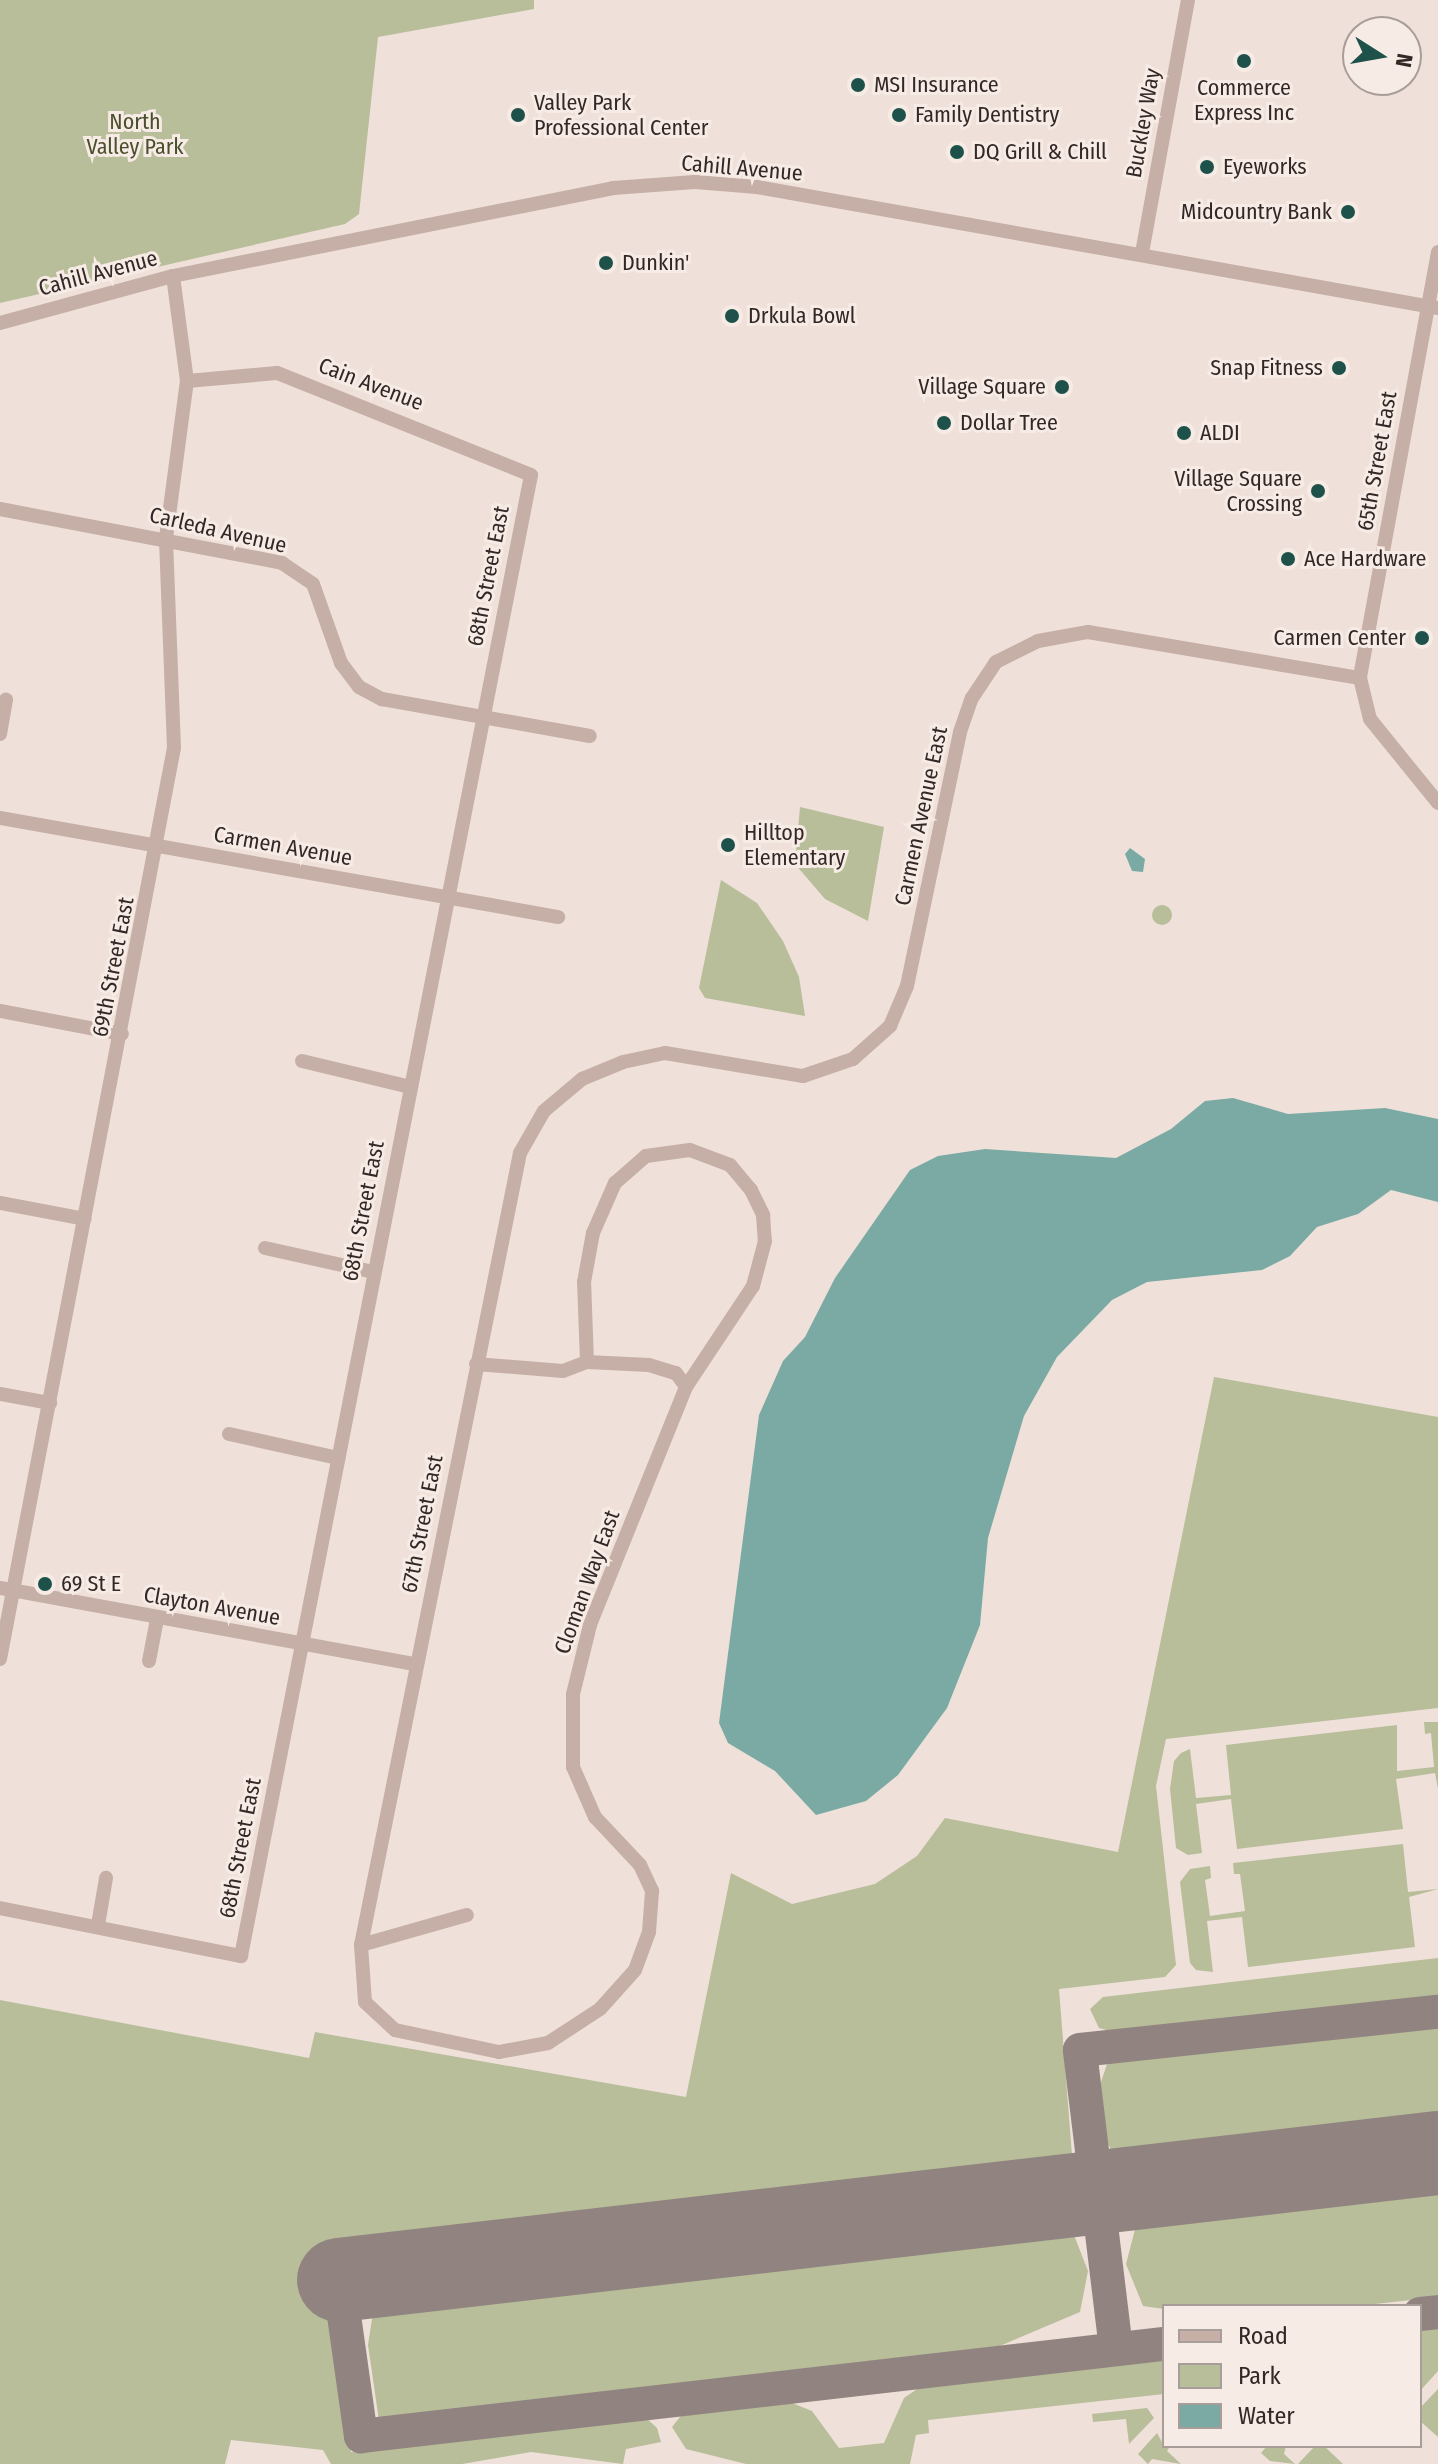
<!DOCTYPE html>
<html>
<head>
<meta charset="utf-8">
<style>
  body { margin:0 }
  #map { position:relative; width:1438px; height:2464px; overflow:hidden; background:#efe1d9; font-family:"Fira Sans Condensed",sans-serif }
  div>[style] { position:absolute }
  .green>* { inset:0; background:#b8bd9a }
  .round { border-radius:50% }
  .water>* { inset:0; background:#7aaaa3 }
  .taxiway>* { height:34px; margin:-17px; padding:0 17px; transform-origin:17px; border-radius:17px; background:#918480 }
  .runway>* { height:84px; margin:-42px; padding:0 42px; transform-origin:42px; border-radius:42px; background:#918480 }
  .minor>* { height:14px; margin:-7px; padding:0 7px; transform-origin:7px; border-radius:7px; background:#c6afa6 }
  .dots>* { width:22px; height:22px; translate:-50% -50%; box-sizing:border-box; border:4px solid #f7ebe5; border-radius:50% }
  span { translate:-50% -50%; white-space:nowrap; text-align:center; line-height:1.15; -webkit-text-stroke:6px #f7ebe5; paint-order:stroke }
  .poi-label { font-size:22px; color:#332826 }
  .left { translate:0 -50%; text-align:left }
  .right { translate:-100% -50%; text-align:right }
  .park-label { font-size:22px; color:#494f2c }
  .street-label { font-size:22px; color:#332826 }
  .legend { position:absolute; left:1162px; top:2304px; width:260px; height:144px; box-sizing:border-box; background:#f7ebe5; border:2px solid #a99d99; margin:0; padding:10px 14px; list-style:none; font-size:24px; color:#332826 }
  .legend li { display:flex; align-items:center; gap:16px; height:40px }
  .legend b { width:40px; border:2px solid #a99d99 }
  .north { position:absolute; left:1342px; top:16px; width:80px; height:80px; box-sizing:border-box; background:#f7ebe5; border:2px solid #a99d99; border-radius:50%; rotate:101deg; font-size:22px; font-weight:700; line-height:32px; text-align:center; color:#332826 }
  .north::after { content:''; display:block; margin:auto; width:28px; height:36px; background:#1f514b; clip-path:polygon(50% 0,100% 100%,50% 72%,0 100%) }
</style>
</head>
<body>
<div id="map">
  <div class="green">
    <i style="clip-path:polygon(0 0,534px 0,534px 9px,378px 37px,359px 214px,345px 224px,0 303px)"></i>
    <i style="clip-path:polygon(800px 807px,884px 827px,868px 921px,825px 899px,795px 864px)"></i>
    <i style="clip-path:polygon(721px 880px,757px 903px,783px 941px,799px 977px,805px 1016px,705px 998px,699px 988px)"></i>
    <i class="round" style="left:1152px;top:905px;width:20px;height:20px"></i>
    <i style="clip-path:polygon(1214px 1377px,1438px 1417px,1438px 1708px,1166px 1739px,1156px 1786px,1176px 1965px,1165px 1977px,1059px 1989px,1072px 2155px,1048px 2170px,322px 2253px,351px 2452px,644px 2416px,657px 2428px,661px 2442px,626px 2449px,623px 2464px,531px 2452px,462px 2464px,331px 2464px,323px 2450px,231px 2440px,225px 2464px,0 2464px,0 2000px,309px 2058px,315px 2032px,686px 2097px,731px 1873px,792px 1904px,875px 1884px,917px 1856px,945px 1818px,1118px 1852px)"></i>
    <i style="clip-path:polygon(1424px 1722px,1438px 1722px,1438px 1789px,1435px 1773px,1396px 1779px,1403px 1829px,1237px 1849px,1231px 1799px,1196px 1804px,1202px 1853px,1188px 1855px,1176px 1848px,1170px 1789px,1174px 1761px,1181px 1753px,1190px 1749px,1196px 1798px,1231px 1795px,1226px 1745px,1397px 1725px,1397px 1771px,1434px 1767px,1431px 1733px,1425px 1734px)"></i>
    <i style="clip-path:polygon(1403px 1844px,1408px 1892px,1438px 1889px,1409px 1897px,1415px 1947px,1248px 1967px,1242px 1917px,1207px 1921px,1213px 1972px,1196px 1970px,1190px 1963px,1180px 1882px,1190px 1869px,1210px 1866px,1211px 1878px,1205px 1880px,1210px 1916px,1245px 1911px,1240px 1874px,1234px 1874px,1233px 1863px)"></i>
    <i style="clip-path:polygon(1438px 1958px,1438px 1997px,1121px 2034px,1099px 2028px,1090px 2009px,1103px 1997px)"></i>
    <i style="clip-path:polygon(1438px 2022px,1438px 2124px,1140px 2159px,1113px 2152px,1107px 2143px,1100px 2085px,1107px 2064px,1120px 2058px)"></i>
    <i style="clip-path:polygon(1438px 2183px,1438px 2297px,1357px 2306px,1164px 2309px,1143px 2306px,1126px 2264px,1138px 2218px)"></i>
    <i style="clip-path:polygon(1064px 2226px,1072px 2230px,1088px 2271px,1080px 2312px,995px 2348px,379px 2421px,368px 2345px,374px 2306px)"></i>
    <i style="clip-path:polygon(1438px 2327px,1438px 2371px,1420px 2391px,1420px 2329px)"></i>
    <i style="clip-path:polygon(1164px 2359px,1164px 2394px,928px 2420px,929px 2433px,916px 2435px,910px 2464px,746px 2464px,686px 2449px,672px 2427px,683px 2413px,787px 2401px,812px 2411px,839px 2448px,884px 2443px,904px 2398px,923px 2385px)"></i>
    <i style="clip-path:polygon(1438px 2389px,1438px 2437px,1420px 2421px,1420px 2408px)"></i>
    <i style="clip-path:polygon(1147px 2408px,1154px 2418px,1129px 2444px,1126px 2419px,1093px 2422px,1092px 2414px)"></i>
    <i style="clip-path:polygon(1157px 2433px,1164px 2446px,1170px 2446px,1167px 2451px,1181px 2464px,1152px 2459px,1148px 2464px,1138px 2454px)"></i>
    <i style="clip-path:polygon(1267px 2446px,1286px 2446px,1284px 2454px,1295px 2464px,1270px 2461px,1261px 2453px)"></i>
    <i style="clip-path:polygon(1315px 2446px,1324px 2446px,1343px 2464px,1298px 2464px)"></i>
  </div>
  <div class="water">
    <i style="clip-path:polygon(1130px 848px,1145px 859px,1143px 872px,1132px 871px,1125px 854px)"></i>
    <i style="clip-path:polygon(1233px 1098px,1288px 1114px,1385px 1108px,1438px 1119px,1438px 1202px,1391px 1190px,1358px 1214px,1317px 1227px,1290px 1256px,1262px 1270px,1147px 1282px,1112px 1300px,1057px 1357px,1024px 1416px,988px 1538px,980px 1625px,947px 1708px,898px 1775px,866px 1801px,816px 1815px,775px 1771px,728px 1743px,719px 1723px,759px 1415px,783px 1361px,805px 1337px,835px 1278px,910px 1170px,938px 1156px,985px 1149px,1116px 1158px,1171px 1129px,1205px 1101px)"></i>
  </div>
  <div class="taxiway">
    <i style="left:339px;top:2280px;width:158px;rotate:82deg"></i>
    <i style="left:361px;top:2436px;width:808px;rotate:-6.54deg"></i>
    <i style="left:1420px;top:2314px;width:18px;rotate:-6deg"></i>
    <i style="left:1116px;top:2349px;width:301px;rotate:-96.9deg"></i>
    <i style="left:1080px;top:2050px;width:360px;rotate:-6.1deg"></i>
  </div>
  <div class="runway">
    <i style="left:339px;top:2280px;width:1106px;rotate:-6.59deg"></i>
  </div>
  <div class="minor">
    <i style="left:1438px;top:252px;width:433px;rotate:100.4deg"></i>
    <i style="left:1360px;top:678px;width:42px;rotate:76.3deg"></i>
    <i style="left:1370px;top:719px;width:108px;rotate:51deg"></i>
    <i style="left:1142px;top:253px;width:257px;rotate:-79.7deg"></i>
    <i style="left:0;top:323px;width:179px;rotate:-15.2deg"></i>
    <i style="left:173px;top:276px;width:449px;rotate:-11.3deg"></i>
    <i style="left:613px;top:188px;width:82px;rotate:-4.2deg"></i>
    <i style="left:695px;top:182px;width:62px;rotate:4.6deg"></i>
    <i style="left:757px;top:187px;width:692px;rotate:10.08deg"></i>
    <i style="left:0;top:509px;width:287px;rotate:10.8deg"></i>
    <i style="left:282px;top:563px;width:37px;rotate:34deg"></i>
    <i style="left:313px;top:584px;width:84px;rotate:70.5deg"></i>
    <i style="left:341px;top:663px;width:30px;rotate:53deg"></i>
    <i style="left:359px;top:687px;width:26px;rotate:28deg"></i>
    <i style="left:382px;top:699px;width:211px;rotate:10.1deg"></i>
    <i style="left:0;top:734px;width:35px;rotate:-80deg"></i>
    <i style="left:0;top:818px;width:567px;rotate:10.06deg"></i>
    <i style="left:0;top:1011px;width:124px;rotate:10.7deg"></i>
    <i style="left:302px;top:1061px;width:111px;rotate:13.5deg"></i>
    <i style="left:0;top:1203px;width:86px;rotate:10.7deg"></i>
    <i style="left:265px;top:1248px;width:111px;rotate:12.5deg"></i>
    <i style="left:587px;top:1362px;width:80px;rotate:-92.1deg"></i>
    <i style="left:584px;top:1282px;width:50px;rotate:-79.6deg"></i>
    <i style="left:593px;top:1233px;width:55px;rotate:-66.3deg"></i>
    <i style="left:615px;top:1183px;width:41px;rotate:-41.1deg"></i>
    <i style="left:646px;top:1156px;width:44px;rotate:-7.8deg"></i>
    <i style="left:690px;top:1150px;width:43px;rotate:20.6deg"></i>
    <i style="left:730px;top:1165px;width:33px;rotate:50deg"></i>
    <i style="left:751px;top:1190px;width:28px;rotate:64deg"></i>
    <i style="left:763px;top:1215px;width:26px;rotate:86deg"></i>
    <i style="left:765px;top:1241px;width:47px;rotate:104.9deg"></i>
    <i style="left:753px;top:1286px;width:121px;rotate:123.6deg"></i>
    <i style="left:686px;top:1387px;width:257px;rotate:112deg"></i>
    <i style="left:590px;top:1625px;width:71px;rotate:103.8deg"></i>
    <i style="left:573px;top:1694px;width:73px;rotate:90deg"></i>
    <i style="left:573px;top:1767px;width:55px;rotate:66.3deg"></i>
    <i style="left:595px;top:1817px;width:66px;rotate:46.8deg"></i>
    <i style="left:640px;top:1865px;width:29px;rotate:65deg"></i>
    <i style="left:652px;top:1891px;width:41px;rotate:94.2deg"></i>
    <i style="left:649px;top:1932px;width:40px;rotate:110.2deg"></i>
    <i style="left:635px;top:1970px;width:52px;rotate:131.9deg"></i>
    <i style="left:600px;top:2009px;width:62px;rotate:146.8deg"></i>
    <i style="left:548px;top:2043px;width:50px;rotate:169.6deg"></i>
    <i style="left:499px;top:2052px;width:106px;rotate:-168.1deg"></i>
    <i style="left:395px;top:2030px;width:41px;rotate:-137deg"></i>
    <i style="left:365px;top:2002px;width:57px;rotate:-94deg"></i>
    <i style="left:361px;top:1945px;width:808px;rotate:-78.65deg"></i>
    <i style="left:520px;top:1153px;width:48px;rotate:-60.3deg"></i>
    <i style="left:544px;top:1111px;width:50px;rotate:-40.1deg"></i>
    <i style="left:582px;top:1079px;width:44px;rotate:-22.5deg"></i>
    <i style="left:623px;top:1062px;width:43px;rotate:-12.1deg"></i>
    <i style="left:665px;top:1053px;width:140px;rotate:9.5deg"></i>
    <i style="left:803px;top:1076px;width:53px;rotate:-18.8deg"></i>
    <i style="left:853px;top:1059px;width:50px;rotate:-41.7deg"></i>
    <i style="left:890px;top:1026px;width:43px;rotate:-67deg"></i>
    <i style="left:907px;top:986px;width:259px;rotate:-78.2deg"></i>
    <i style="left:960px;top:732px;width:36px;rotate:-71deg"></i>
    <i style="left:972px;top:698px;width:43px;rotate:-56.3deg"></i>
    <i style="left:996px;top:662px;width:47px;rotate:-26.6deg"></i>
    <i style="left:1038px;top:641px;width:51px;rotate:-10.2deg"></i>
    <i style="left:1088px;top:632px;width:276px;rotate:9.6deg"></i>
    <i style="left:476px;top:1364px;width:87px;rotate:4.6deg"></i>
    <i style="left:563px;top:1371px;width:26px;rotate:-21deg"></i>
    <i style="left:587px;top:1362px;width:62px;rotate:2.8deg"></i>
    <i style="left:649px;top:1365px;width:28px;rotate:17deg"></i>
    <i style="left:676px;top:1373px;width:17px;rotate:54deg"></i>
    <i style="left:0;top:1394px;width:51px;rotate:10.2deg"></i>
    <i style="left:229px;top:1434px;width:112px;rotate:12.4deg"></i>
    <i style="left:0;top:1588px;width:423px;rotate:10.4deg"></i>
    <i style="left:0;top:1659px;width:927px;rotate:-79.19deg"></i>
    <i style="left:174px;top:748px;width:210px;rotate:-92.2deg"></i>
    <i style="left:166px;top:538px;width:158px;rotate:-82.4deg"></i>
    <i style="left:187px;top:381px;width:106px;rotate:-97.6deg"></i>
    <i style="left:149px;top:1661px;width:43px;rotate:-79.2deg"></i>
    <i style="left:0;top:1908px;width:246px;rotate:11.3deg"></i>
    <i style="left:241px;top:1956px;width:1509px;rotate:-78.92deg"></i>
    <i style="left:531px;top:475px;width:274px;rotate:-158.1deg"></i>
    <i style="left:277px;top:373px;width:90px;rotate:174.9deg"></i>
    <i style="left:98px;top:1925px;width:48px;rotate:-80.3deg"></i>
    <i style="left:361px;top:1945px;width:110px;rotate:-15.8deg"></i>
  </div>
  <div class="dots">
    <i style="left:1244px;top:61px;background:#1f514b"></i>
    <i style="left:858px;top:85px;background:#1f514b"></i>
    <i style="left:518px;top:115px;background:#1f514b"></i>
    <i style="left:899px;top:115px;background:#1f514b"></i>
    <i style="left:957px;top:152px;background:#1f514b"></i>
    <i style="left:1207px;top:167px;background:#1f514b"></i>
    <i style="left:1348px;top:212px;background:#1f514b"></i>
    <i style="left:606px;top:263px;background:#1f514b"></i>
    <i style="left:732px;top:316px;background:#1f514b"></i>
    <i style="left:1339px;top:368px;background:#1f514b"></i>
    <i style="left:1062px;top:387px;background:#1f514b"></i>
    <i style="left:944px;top:423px;background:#1f514b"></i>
    <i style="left:1184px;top:433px;background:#1f514b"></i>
    <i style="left:1318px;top:491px;background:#1f514b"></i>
    <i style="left:1288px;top:559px;background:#1f514b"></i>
    <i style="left:1422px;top:638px;background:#1f514b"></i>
    <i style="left:728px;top:845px;background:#1f514b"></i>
    <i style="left:45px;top:1584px;background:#1f514b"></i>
  </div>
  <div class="poi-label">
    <span class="left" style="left:874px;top:85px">MSI Insurance</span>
    <span style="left:1244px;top:100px">Commerce<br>Express Inc</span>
    <span class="left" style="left:534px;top:115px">Valley Park<br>Professional Center</span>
    <span class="left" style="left:915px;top:115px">Family Dentistry</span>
    <span class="left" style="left:973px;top:152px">DQ Grill &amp; Chill</span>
    <span class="left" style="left:1223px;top:167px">Eyeworks</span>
    <span class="right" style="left:1332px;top:212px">Midcountry Bank</span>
    <span class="left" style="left:622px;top:263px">Dunkin'</span>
    <span class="left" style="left:748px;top:316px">Drkula Bowl</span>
    <span class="right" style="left:1323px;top:368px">Snap Fitness</span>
    <span class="right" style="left:1046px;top:387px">Village Square</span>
    <span class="left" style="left:960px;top:423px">Dollar Tree</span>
    <span class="left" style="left:1200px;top:433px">ALDI</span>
    <span class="right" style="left:1302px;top:491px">Village Square<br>Crossing</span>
    <span class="left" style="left:1304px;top:559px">Ace Hardware</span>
    <span class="right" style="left:1406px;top:638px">Carmen Center</span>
    <span class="left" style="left:744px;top:845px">Hilltop<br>Elementary</span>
    <span class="left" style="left:61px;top:1584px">69 St E</span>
  </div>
  <div class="park-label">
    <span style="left:135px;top:134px">North<br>Valley Park</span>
  </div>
  <div class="street-label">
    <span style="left:1143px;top:123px;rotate:-80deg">Buckley Way</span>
    <span style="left:742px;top:168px;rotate:5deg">Cahill Avenue</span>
    <span style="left:98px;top:273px;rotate:-15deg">Cahill Avenue</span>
    <span style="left:371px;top:384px;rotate:21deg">Cain Avenue</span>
    <span style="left:1377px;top:461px;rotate:-80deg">65th Street East</span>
    <span style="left:218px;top:530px;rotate:13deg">Carleda Avenue</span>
    <span style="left:488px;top:576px;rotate:-79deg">68th Street East</span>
    <span style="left:921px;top:816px;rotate:-78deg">Carmen Avenue East</span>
    <span style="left:283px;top:846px;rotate:10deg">Carmen Avenue</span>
    <span style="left:113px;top:967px;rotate:-79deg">69th Street East</span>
    <span style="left:363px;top:1211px;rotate:-79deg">68th Street East</span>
    <span style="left:422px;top:1524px;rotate:-79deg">67th Street East</span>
    <span style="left:587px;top:1582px;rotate:-70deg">Cloman Way East</span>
    <span style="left:212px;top:1606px;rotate:10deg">Clayton Avenue</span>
    <span style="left:240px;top:1848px;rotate:-79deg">68th Street East</span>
  </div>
  <ul class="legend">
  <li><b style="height:10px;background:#c6afa6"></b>Road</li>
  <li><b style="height:22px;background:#b8bd9a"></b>Park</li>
  <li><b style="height:22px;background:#7aaaa3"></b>Water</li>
  </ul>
  <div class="north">N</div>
</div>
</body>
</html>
